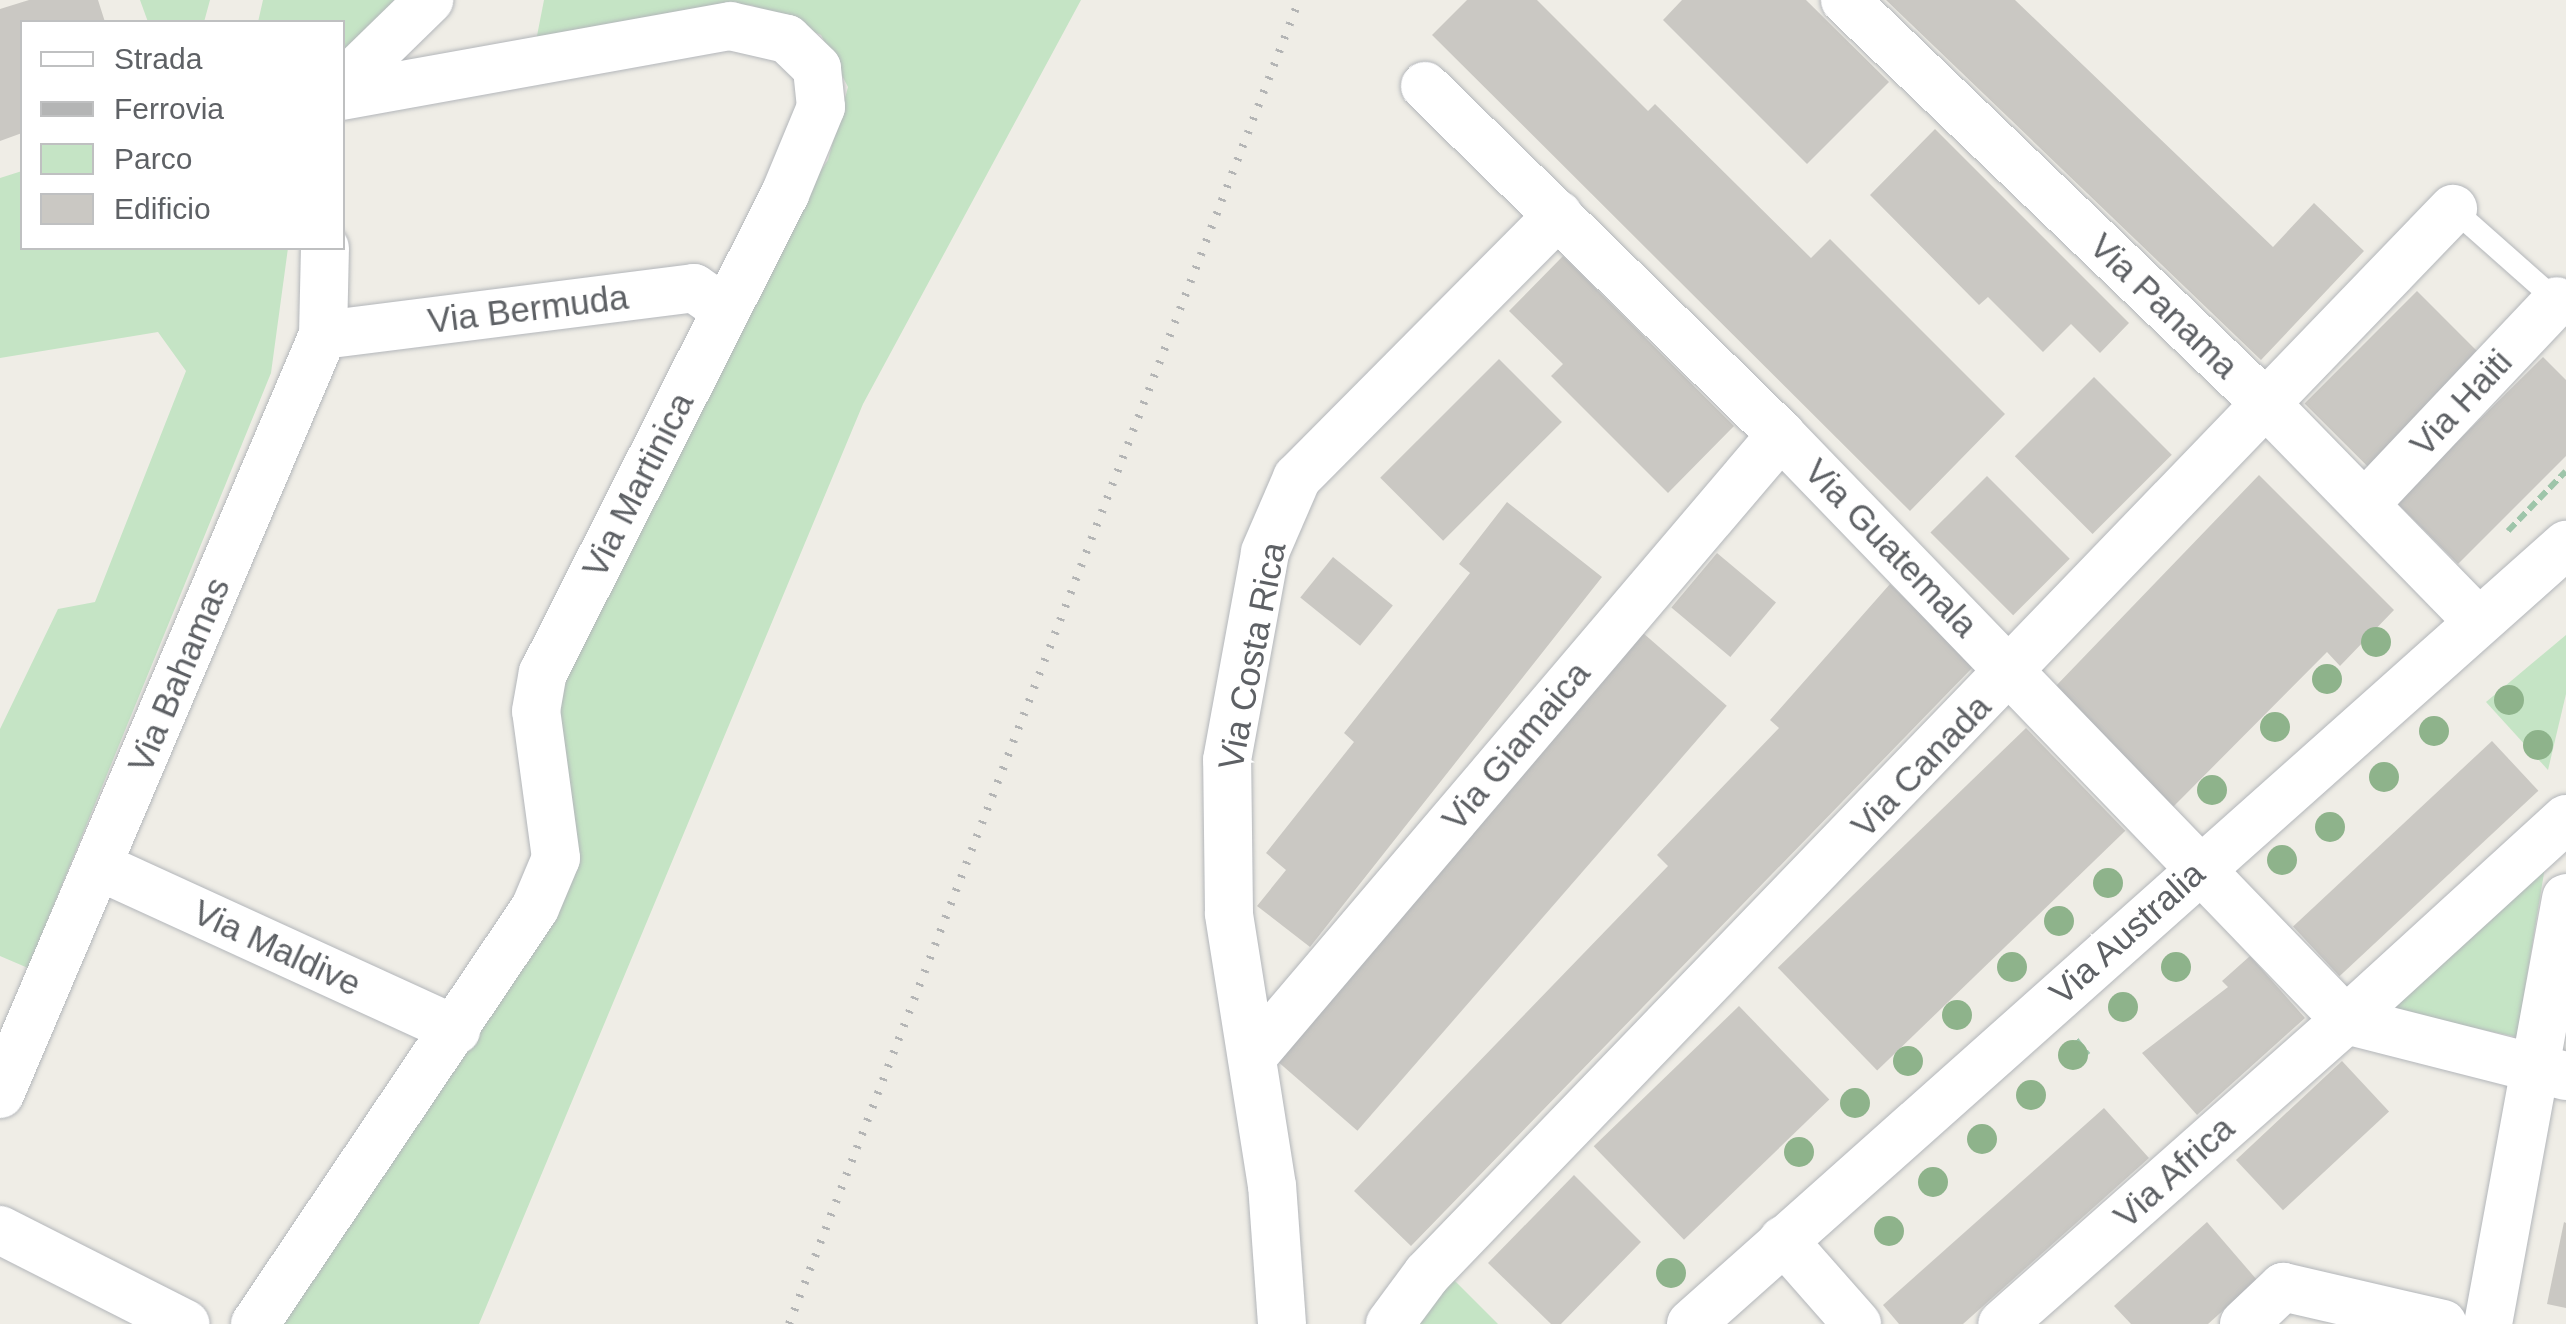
<!DOCTYPE html>
<html>
<head>
<meta charset="utf-8">
<style>
  body { margin:0 }
  #map { position:relative; width:2566px; height:1324px; overflow:hidden; background:#efede6; font-family:Arial,sans-serif }
  div>[style] { position:absolute }
  .green>* { inset:0; background:#c5e4c5 }
  .building>* { inset:0; background:#cac8c3; transform-origin:0 0 }
  .path>* { height:6px; margin-top:-3px; transform-origin:0; background:repeating-linear-gradient(90deg,#9ec5aa 0 10px,transparent 0 15px) }
  .roads { filter:drop-shadow(0 0 2px #b3b6ba) drop-shadow(0 0 2px #b3b6ba) }
  .service>* { height:22px; margin:-11px; padding:0 11px; transform-origin:11px; border-radius:11px; background:#fff }
  .minor>* { height:48px; margin:-24px; padding:0 24px; transform-origin:24px; border-radius:24px; background:#fff }
  .rail>* { height:8px; margin-top:-4px; transform-origin:0; background:repeating-linear-gradient(90deg,#b4b5b5 0 2.5px,transparent 0 14.5px) }
  .trees>* { width:30px; height:30px; margin:-15px; border-radius:50%; background:#8eb38b }
  span { translate:-50% -50%; white-space:nowrap; text-align:center; line-height:1.15; -webkit-text-stroke:9px #fff; paint-order:stroke }
  .street-label { font-size:35px; color:#5e6165 }
  .legend { position:absolute; left:20px; top:20px; width:325px; height:230px; box-sizing:border-box; background:#fff; border:2px solid #bfc0c1; margin:0; padding:12px 18px; list-style:none; font-size:30px; color:#5e6165 }
  .legend li { display:flex; align-items:center; gap:20px; height:50px }
  .legend b { width:50px; border:2px solid #bfc0c1 }
</style>
</head>
<body>
<div id="map">
  <div class="green">
    <i style="clip-path:polygon(140px 0,210px 0,204px 22px,148px 22px)"></i>
    <i style="clip-path:polygon(263px 0,415px 0,343px 84px,342px 22px,258px 22px)"></i>
    <i style="clip-path:polygon(544px 0,1081px 0,863px 404px,479px 1324px,273px 1324px,537px 944px,565px 653px,726px 310px,828px 160px,848px 87px,821px 35px,751px 5px,535px 46px)"></i>
    <i style="clip-path:polygon(22px 171px,22px 248px,288px 248px,271px 373px,28px 968px,0 956px,0 729px,58px 609px,95px 602px,186px 371px,158px 332px,0 358px,0 178px)"></i>
    <i style="clip-path:polygon(2566px 635px,2566px 694px,2548px 770px,2486px 702px)"></i>
    <i style="clip-path:polygon(2545px 867px,2517px 1037px,2385px 1009px)"></i>
    <i style="clip-path:polygon(1454px 1280px,1498px 1324px,1411px 1324px)"></i>
  </div>
  <div class="building">
    <i style="clip-path:polygon(29px 0,98px 0,105px 22px,22px 22px,22px 133px,0 141px,0 9px)"></i>
    <i style="clip-path:polygon(1467px 0,1537px 0,1648px 111px,1655px 104px,1811px 258px,1830px 239px,2005px 414px,1910px 511px,1432px 35px)"></i>
    <i style="clip-path:polygon(1682px 0,1806px 0,1889px 82px,1807px 164px,1663px 20px)"></i>
    <i style="clip-path:polygon(1886px 0,2015px 0,2273px 247px,2314px 203px,2364px 251px,2261px 360px)"></i>
    <i style="clip-path:polygon(1935px 129px,2129px 323px,2100px 353px,2071px 324px,2043px 352px,1988px 297px,1979px 305px,1870px 195px)"></i>
    <i style="clip-path:polygon(1563px 256px,1734px 426px,1668px 493px,1551px 376px,1563px 364px,1509px 311px)"></i>
    <i style="left:2417px;top:291px;width:101px;height:159px;rotate:45deg"></i>
    <i style="clip-path:polygon(2543px 357px,2566px 380px,2566px 456px,2458px 564px,2396px 502px)"></i>
    <i style="left:1499px;top:359px;width:89px;height:168px;rotate:45deg"></i>
    <i style="left:2094px;top:377px;width:110px;height:112px;rotate:45deg"></i>
    <i style="clip-path:polygon(2259px 475px,2394px 610px,2340px 666px,2327px 652px,2172px 808px,2053px 689px)"></i>
    <i style="left:1987px;top:476px;width:117px;height:80px;rotate:45deg"></i>
    <i style="clip-path:polygon(1507px 502px,1602px 577px,1310px 947px,1257px 906px,1286px 870px,1266px 853px,1354px 742px,1344px 733px,1470px 573px,1459px 564px)"></i>
    <i style="left:1717px;top:553px;width:77px;height:71px;rotate:40deg"></i>
    <i style="left:1333px;top:557px;width:77px;height:52px;rotate:39deg"></i>
    <i style="clip-path:polygon(1890px 584px,1974px 666px,1411px 1246px,1354px 1191px,1668px 866px,1657px 855px,1779px 728px,1770px 720px)"></i>
    <i style="left:1643px;top:633px;width:111px;height:563px;rotate:41deg"></i>
    <i style="left:2026px;top:728px;width:143px;height:345px;rotate:46deg"></i>
    <i style="left:2492px;top:741px;width:68px;height:272px;rotate:47deg"></i>
    <i style="clip-path:polygon(2250px 956px,2305px 1018px,2197px 1115px,2142px 1053px,2228px 987px,2222px 981px)"></i>
    <i style="left:1739px;top:1006px;width:130px;height:202px;rotate:46deg"></i>
    <i style="left:2342px;top:1061px;width:69px;height:145px;rotate:47deg"></i>
    <i style="clip-path:polygon(2104px 1108px,2149px 1158px,1963px 1324px,1899px 1324px,1883px 1305px)"></i>
    <i style="clip-path:polygon(1574px 1175px,1641px 1242px,1561px 1324px,1551px 1324px,1488px 1263px)"></i>
    <i style="clip-path:polygon(2207px 1222px,2257px 1280px,2208px 1324px,2131px 1324px,2114px 1306px)"></i>
    <i style="clip-path:polygon(2564px 1222px,2566px 1223px,2566px 1308px,2547px 1304px)"></i>
  </div>
  <div class="path">
    <i style="left:2508px;top:531px;width:83px;rotate:-46deg"></i>
    <i style="left:2076px;top:1040px;width:19px;rotate:51deg"></i>
  </div>
  <div class="roads">
    <div class="service">
      <i style="left:2453px;top:209px;width:139px;rotate:41.5deg"></i>
    </div>
    <div class="minor">
      <i style="left:1845px;top:0;width:583px;rotate:43.82deg"></i>
      <i style="left:2266px;top:404px;width:301px;rotate:45.7deg"></i>
      <i style="left:342px;top:85px;width:122px;rotate:-44.3deg"></i>
      <i style="left:1425px;top:86px;width:499px;rotate:44.4deg"></i>
      <i style="left:1781px;top:435px;width:813px;rotate:46deg"></i>
      <i style="left:2346px;top:1020px;width:459px;rotate:138.5deg"></i>
      <i style="left:323px;top:335px;width:374px;rotate:-7.2deg"></i>
      <i style="left:694px;top:288px;width:39px;rotate:35deg"></i>
      <i style="left:2365px;top:504px;width:279px;rotate:-46.6deg"></i>
      <i style="left:2566px;top:819px;width:298px;rotate:137.6deg"></i>
      <i style="left:2346px;top:1020px;width:227px;rotate:14.3deg"></i>
      <i style="left:98px;top:866px;width:394px;rotate:24.6deg"></i>
      <i style="left:1252px;top:1057px;width:817px;rotate:-49.62deg"></i>
      <i style="left:0;top:1094px;width:825px;rotate:-66.95deg"></i>
      <i style="left:323px;top:335px;width:87px;rotate:-88.7deg"></i>
      <i style="left:0;top:1230px;width:208px;rotate:26.9deg"></i>
      <i style="left:1783px;top:1240px;width:112px;rotate:48.6deg"></i>
      <i style="left:255px;top:1324px;width:501px;rotate:-56.06deg"></i>
      <i style="left:535px;top:908px;width:54px;rotate:-67.2deg"></i>
      <i style="left:556px;top:858px;width:148px;rotate:-97.7deg"></i>
      <i style="left:536px;top:711px;width:39px;rotate:-80deg"></i>
      <i style="left:543px;top:673px;width:537px;rotate:-63.2deg"></i>
      <i style="left:785px;top:194px;width:94px;rotate:-67.5deg"></i>
      <i style="left:821px;top:107px;width:39px;rotate:-96deg"></i>
      <i style="left:817px;top:68px;width:42px;rotate:-136deg"></i>
      <i style="left:787px;top:39px;width:58px;rotate:-167.2deg"></i>
      <i style="left:730px;top:26px;width:394px;rotate:169.8deg"></i>
      <i style="left:1282px;top:1324px;width:138px;rotate:-94.1deg"></i>
      <i style="left:1272px;top:1186px;width:276px;rotate:-99deg"></i>
      <i style="left:1229px;top:913px;width:153px;rotate:-90.7deg"></i>
      <i style="left:1227px;top:760px;width:211px;rotate:-79.6deg"></i>
      <i style="left:1265px;top:552px;width:81px;rotate:-66.6deg"></i>
      <i style="left:1297px;top:478px;width:371px;rotate:-45.2deg"></i>
      <i style="left:1390px;top:1324px;width:62px;rotate:-53.5deg"></i>
      <i style="left:1427px;top:1274px;width:1479px;rotate:-46.07deg"></i>
      <i style="left:1691px;top:1324px;width:1172px;rotate:-41.68deg"></i>
      <i style="left:2244px;top:1324px;width:54px;rotate:-43.5deg"></i>
      <i style="left:2283px;top:1287px;width:164px;rotate:13deg"></i>
      <i style="left:2488px;top:1324px;width:433px;rotate:-79.6deg"></i>
    </div>
  </div>
  <div class="rail">
    <i style="left:789px;top:1324px;width:1419px;rotate:-68.93deg"></i>
  </div>
  <div class="trees">
    <i style="left:2376px;top:642px"></i>
    <i style="left:2327px;top:679px"></i>
    <i style="left:2509px;top:700px"></i>
    <i style="left:2275px;top:727px"></i>
    <i style="left:2434px;top:731px"></i>
    <i style="left:2538px;top:745px"></i>
    <i style="left:2384px;top:777px"></i>
    <i style="left:2212px;top:790px"></i>
    <i style="left:2330px;top:827px"></i>
    <i style="left:2282px;top:860px"></i>
    <i style="left:2108px;top:883px"></i>
    <i style="left:2059px;top:921px"></i>
    <i style="left:2012px;top:967px"></i>
    <i style="left:2176px;top:967px"></i>
    <i style="left:2123px;top:1007px"></i>
    <i style="left:1957px;top:1015px"></i>
    <i style="left:2073px;top:1055px"></i>
    <i style="left:1908px;top:1061px"></i>
    <i style="left:2031px;top:1095px"></i>
    <i style="left:1855px;top:1103px"></i>
    <i style="left:1982px;top:1139px"></i>
    <i style="left:1799px;top:1152px"></i>
    <i style="left:1933px;top:1182px"></i>
    <i style="left:1889px;top:1231px"></i>
    <i style="left:1671px;top:1273px"></i>
  </div>
  <div class="street-label">
    <span style="left:2164px;top:306px;rotate:44deg">Via Panama</span>
    <span style="left:528px;top:309px;rotate:-7deg">Via Bermuda</span>
    <span style="left:2461px;top:403px;rotate:-47deg">Via Haiti</span>
    <span style="left:638px;top:485px;rotate:-63deg">Via Martinica</span>
    <span style="left:1891px;top:548px;rotate:46deg">Via Guatemala</span>
    <span style="left:1252px;top:656px;rotate:-79deg">Via Costa Rica</span>
    <span style="left:179px;top:675px;rotate:-67deg">Via Bahamas</span>
    <span style="left:1516px;top:746px;rotate:-50deg">Via Giamaica</span>
    <span style="left:1921px;top:766px;rotate:-46deg">Via Canada</span>
    <span style="left:2127px;top:933px;rotate:-42deg">Via Australia</span>
    <span style="left:277px;top:948px;rotate:25deg">Via Maldive</span>
    <span style="left:2174px;top:1172px;rotate:-42deg">Via Africa</span>
  </div>
  <ul class="legend">
  <li><b style="height:12px;background:#fff"></b>Strada</li>
  <li><b style="height:12px;background:#b4b5b5"></b>Ferrovia</li>
  <li><b style="height:28px;background:#c5e4c5"></b>Parco</li>
  <li><b style="height:28px;background:#cac8c3"></b>Edificio</li>
  </ul>
</div>
</body>
</html>
